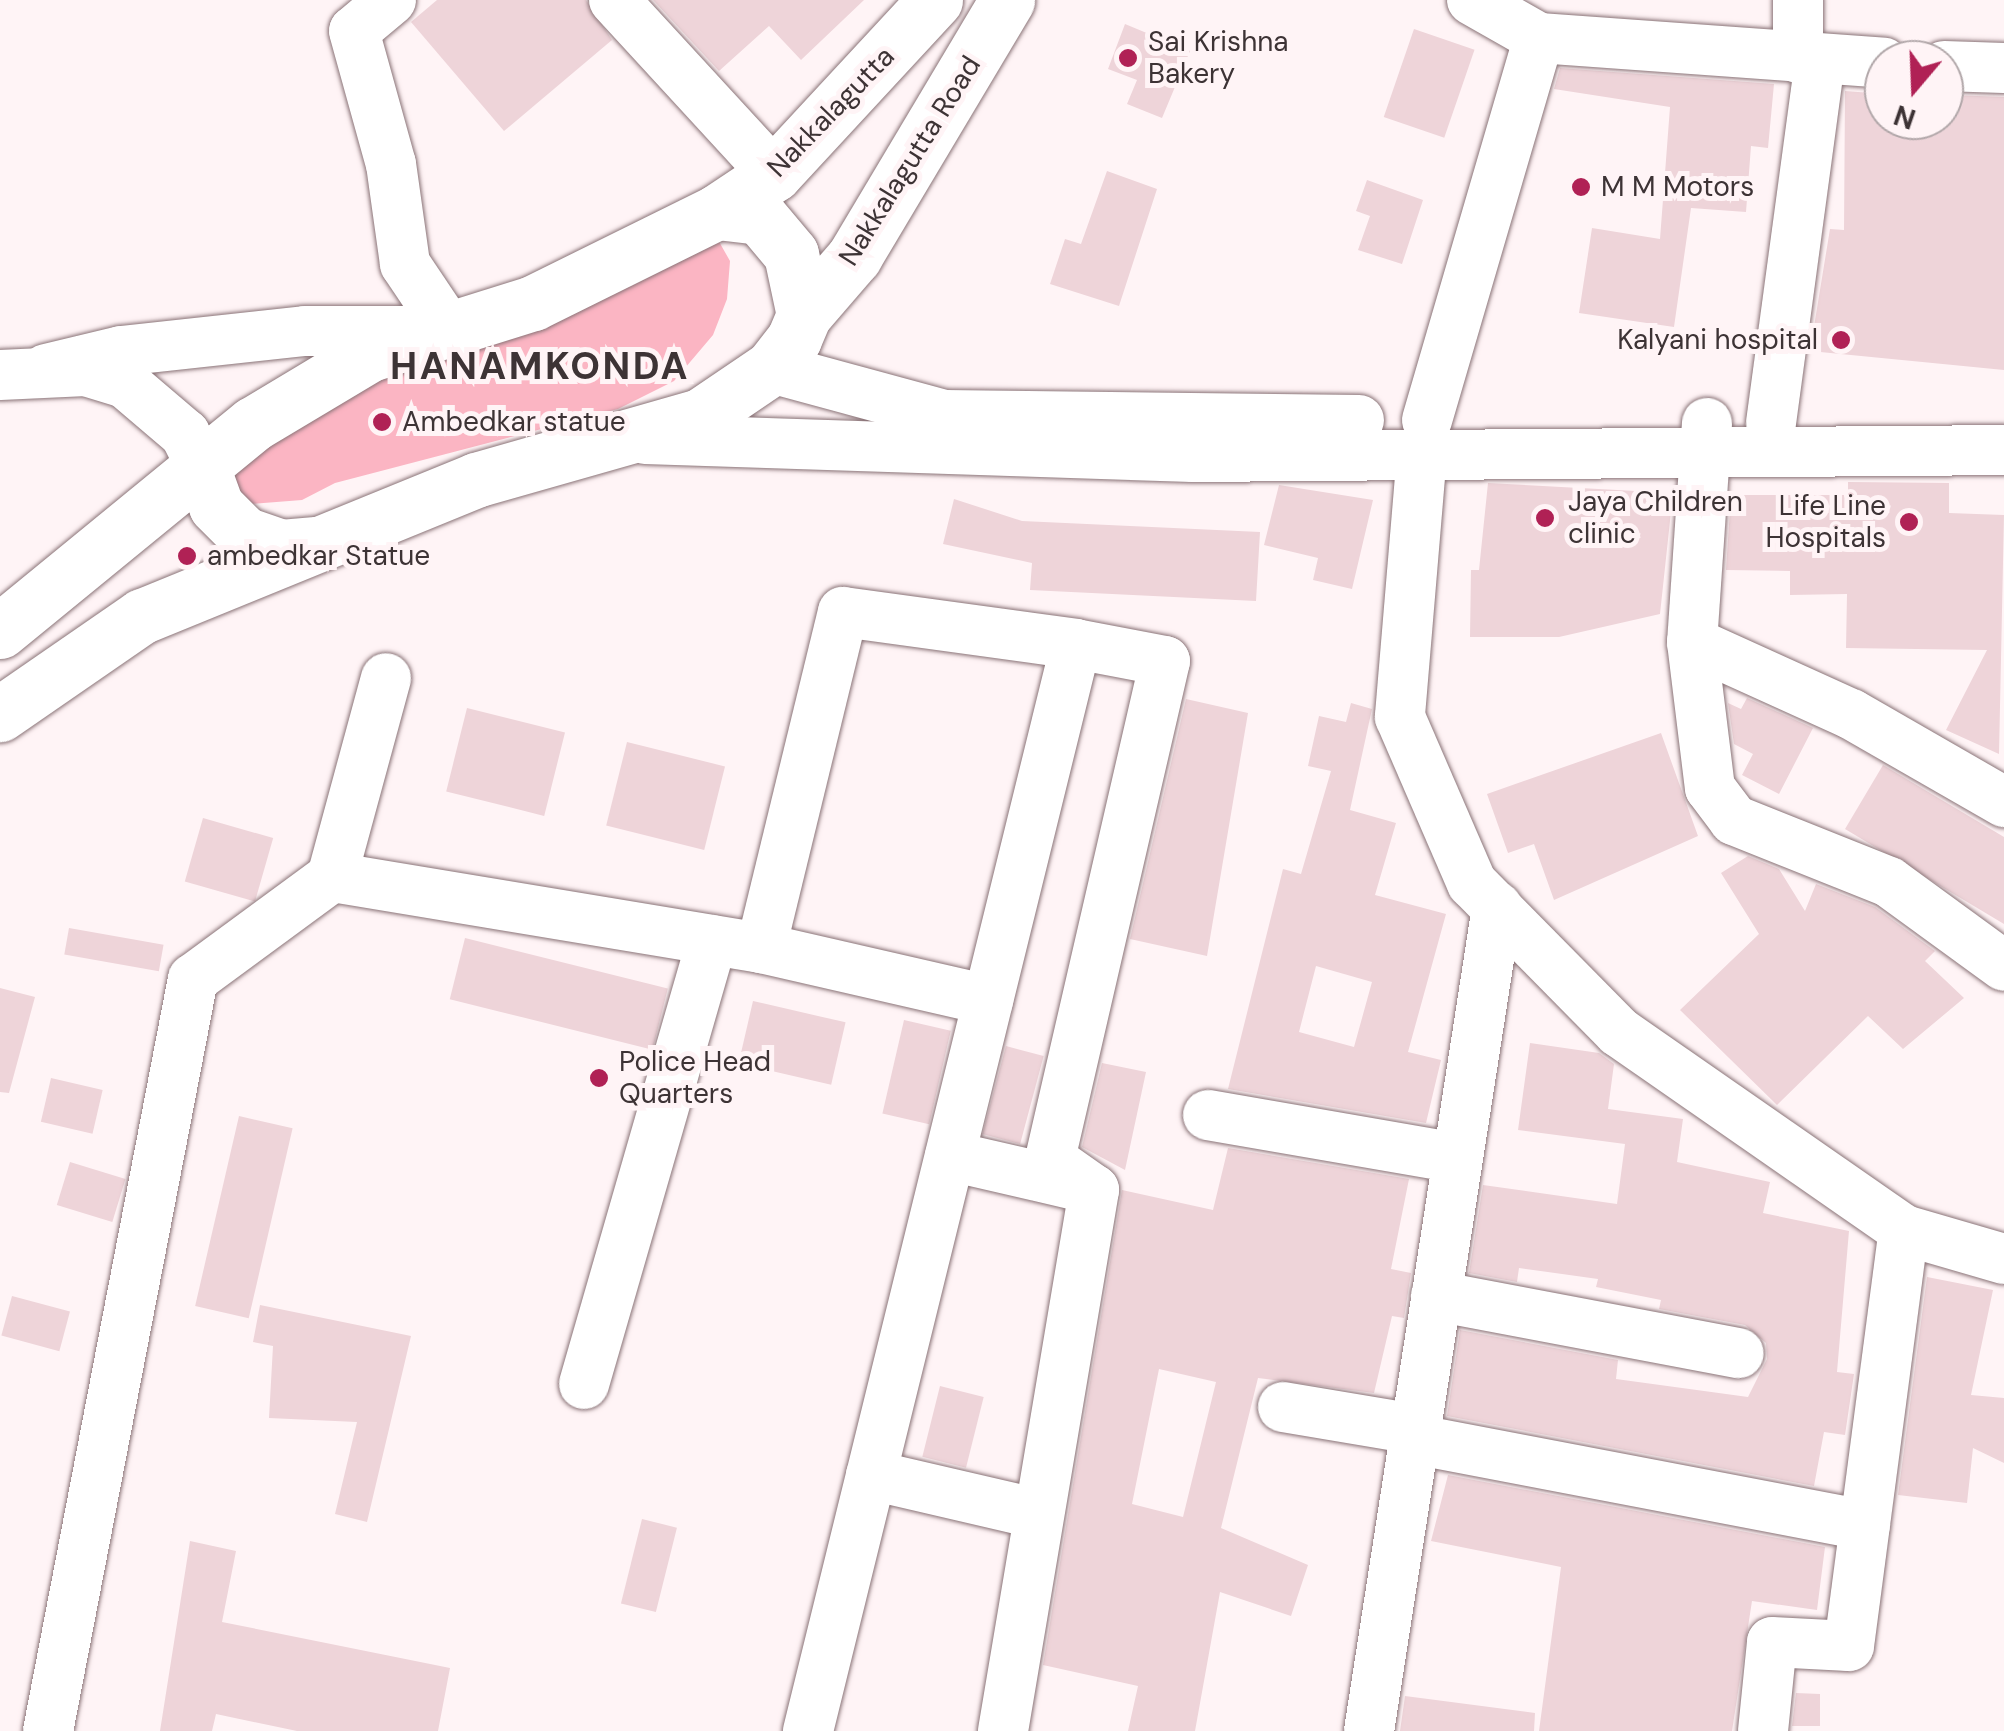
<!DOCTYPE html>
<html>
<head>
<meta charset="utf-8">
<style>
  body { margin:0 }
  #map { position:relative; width:2004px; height:1731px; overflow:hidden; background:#fff4f6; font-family:"DM Sans",sans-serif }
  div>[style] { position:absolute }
  .green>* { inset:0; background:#fbb5c3 }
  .building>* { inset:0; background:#eed4d9; transform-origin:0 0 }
  .roads { filter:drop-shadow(0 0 2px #8a7377) drop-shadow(0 0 2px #8a7377) }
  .minor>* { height:50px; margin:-25px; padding:0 25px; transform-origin:25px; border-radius:25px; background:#fff }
  .major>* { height:55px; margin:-27.5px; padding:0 27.5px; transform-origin:27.5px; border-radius:27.5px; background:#fff }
  .dots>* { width:28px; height:28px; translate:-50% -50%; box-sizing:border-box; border:5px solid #fff4f6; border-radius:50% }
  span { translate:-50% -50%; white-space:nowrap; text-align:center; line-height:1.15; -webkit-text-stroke:10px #fff4f6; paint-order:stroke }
  .poi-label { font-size:28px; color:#3d3335 }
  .left { translate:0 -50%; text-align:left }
  .right { translate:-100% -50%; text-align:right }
  .street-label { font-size:28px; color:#3d3335 }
  .district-label { font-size:38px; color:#3d3335; font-weight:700; letter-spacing:2.5px }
  .north { position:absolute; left:1864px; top:40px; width:100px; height:100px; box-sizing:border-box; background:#fff4f6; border:2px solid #b1a7a9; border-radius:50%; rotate:199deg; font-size:28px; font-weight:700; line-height:40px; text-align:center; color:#3d3335 }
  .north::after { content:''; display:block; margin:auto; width:35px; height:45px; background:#b02155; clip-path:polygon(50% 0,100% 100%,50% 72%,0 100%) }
</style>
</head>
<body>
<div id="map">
  <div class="green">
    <i style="clip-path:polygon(713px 231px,730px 261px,727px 299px,713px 335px,674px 381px,618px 409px,335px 483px,302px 500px,250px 504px,221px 482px,268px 423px)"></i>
  </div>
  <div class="building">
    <i style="clip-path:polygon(437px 0,586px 0,612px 40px,504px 131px,411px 22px)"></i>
    <i style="clip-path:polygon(653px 0,864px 0,801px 60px,769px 26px,719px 71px)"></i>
    <i style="clip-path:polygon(1125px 24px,1190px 51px,1162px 118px,1127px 104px,1137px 80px,1108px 69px)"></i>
    <i style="left:1414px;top:29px;width:64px;height:93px;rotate:19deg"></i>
    <i style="clip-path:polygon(1560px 68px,1774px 84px,1768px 148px,1751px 146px,1746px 212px,1691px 208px,1674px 327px,1579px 313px,1592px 228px,1660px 239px,1670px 107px,1554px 89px)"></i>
    <i style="clip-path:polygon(1845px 91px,1884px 94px,1884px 120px,1949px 120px,1950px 95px,2004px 97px,2004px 370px,1810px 351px,1830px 229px,1844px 230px)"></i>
    <i style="clip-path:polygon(1107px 171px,1157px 189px,1119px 306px,1050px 284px,1065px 239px,1081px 244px)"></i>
    <i style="clip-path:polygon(1367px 180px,1423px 200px,1402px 264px,1358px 250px,1370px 216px,1356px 211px)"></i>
    <i style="clip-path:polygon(1848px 482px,1949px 483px,1949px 513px,2004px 515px,1999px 754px,1946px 730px,1987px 650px,1846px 648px,1847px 594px,1790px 595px,1790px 571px,1726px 570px,1731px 495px,1848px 495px)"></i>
    <i style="clip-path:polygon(1488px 483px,1673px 493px,1660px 614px,1559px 637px,1470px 637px,1471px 570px,1479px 570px)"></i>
    <i style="clip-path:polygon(1279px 485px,1373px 500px,1352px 589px,1313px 580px,1318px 558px,1264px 545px)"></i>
    <i style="clip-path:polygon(954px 499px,1022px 521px,1260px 532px,1256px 601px,1030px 590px,1032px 563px,943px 544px)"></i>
    <i style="clip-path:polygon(1747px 698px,1813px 728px,1779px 794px,1742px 775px,1753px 754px,1734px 744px,1728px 703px,1741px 709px)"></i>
    <i style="clip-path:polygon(1186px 699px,1248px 713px,1207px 956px,1130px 939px)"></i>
    <i style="clip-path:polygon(evenodd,1351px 703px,1372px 709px,1350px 810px,1396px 823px,1375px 895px,1446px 914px,1408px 1052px,1441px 1060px,1426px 1123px,1228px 1089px,1283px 869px,1301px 874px,1331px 771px,1308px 766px,1319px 716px,1346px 722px,1351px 703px,1316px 966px,1372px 982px,1354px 1047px,1299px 1032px,1316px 966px)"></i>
    <i style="left:467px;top:708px;width:101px;height:86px;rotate:14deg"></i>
    <i style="clip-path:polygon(1661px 733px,1698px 836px,1554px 900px,1534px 844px,1508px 853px,1487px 794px)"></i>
    <i style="left:627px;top:742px;width:101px;height:86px;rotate:14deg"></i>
    <i style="clip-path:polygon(1883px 765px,2004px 837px,2004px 924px,1845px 829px)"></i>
    <i style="left:203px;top:818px;width:73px;height:66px;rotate:16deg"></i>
    <i style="clip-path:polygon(1748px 856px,1779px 869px,1805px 911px,1816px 884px,1875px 907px,1935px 951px,1925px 961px,1964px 998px,1903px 1049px,1868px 1016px,1777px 1105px,1680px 1010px,1759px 934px,1721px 873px)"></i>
    <i style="left:69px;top:928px;width:96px;height:27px;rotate:10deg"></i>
    <i style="left:465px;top:938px;width:209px;height:63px;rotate:14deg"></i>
    <i style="clip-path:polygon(0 988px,35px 997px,9px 1093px,0 1092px)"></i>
    <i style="left:753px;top:1001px;width:95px;height:64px;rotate:13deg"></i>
    <i style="left:904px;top:1020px;width:48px;height:96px;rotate:13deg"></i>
    <i style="clip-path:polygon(1530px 1043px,1599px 1053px,1614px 1064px,1608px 1109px,1683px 1119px,1677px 1162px,1770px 1182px,1763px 1213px,1849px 1231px,1837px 1372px,1854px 1374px,1845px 1435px,1824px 1432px,1814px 1486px,1447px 1416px,1460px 1330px,1618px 1360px,1616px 1379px,1748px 1397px,1767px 1359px,1766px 1343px,1745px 1325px,1659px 1309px,1661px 1300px,1596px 1287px,1598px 1279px,1519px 1268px,1517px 1282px,1469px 1273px,1483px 1185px,1617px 1204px,1625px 1144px,1518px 1130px)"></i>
    <i style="left:1006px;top:1046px;width:39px;height:91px;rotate:15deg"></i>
    <i style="clip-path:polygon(1102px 1063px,1146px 1072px,1125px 1170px,1082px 1147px)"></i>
    <i style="left:51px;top:1078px;width:53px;height:45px;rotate:13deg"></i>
    <i style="left:239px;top:1116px;width:55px;height:195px;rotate:13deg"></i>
    <i style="clip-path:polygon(evenodd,1228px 1148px,1409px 1179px,1391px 1269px,1411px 1273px,1404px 1318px,1392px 1316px,1374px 1393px,1258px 1378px,1221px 1528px,1308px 1565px,1291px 1616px,1220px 1592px,1195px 1731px,1128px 1731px,1138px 1686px,1043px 1665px,1122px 1190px,1213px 1210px,1228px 1148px,1159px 1369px,1216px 1382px,1183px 1517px,1132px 1504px,1159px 1369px)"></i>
    <i style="left:70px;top:1162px;width:58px;height:45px;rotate:17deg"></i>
    <i style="clip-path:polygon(1927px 1277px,1993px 1290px,1971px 1395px,2004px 1398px,2004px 1463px,1973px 1448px,1967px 1503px,1898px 1495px)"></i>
    <i style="left:12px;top:1296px;width:60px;height:41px;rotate:15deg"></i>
    <i style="clip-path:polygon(260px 1305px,411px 1336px,367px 1522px,335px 1514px,357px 1422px,269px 1418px,273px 1346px,253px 1342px)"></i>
    <i style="left:940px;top:1386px;width:45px;height:73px;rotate:14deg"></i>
    <i style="clip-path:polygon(1448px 1475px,1825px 1547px,1817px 1610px,1752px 1601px,1732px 1731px,1539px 1731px,1561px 1567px,1431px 1541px)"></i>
    <i style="left:642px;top:1519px;width:36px;height:87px;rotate:14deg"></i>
    <i style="clip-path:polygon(190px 1541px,236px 1551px,222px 1622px,450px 1668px,438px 1731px,297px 1731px,216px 1714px,212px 1731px,160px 1731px)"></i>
    <i style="clip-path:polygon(1796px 1693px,1820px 1694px,1820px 1726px,1792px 1726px)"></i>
    <i style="clip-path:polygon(1405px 1696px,1535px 1713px,1534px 1731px,1400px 1731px)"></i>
  </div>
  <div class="roads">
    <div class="minor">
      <i style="left:391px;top:0;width:48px;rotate:140deg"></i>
      <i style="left:354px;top:31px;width:138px;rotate:74.5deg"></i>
      <i style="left:391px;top:164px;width:101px;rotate:82deg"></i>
      <i style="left:405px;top:264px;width:77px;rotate:56.1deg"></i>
      <i style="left:614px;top:0;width:236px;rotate:47.4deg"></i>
      <i style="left:1472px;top:0;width:77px;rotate:29.6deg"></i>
      <i style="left:1798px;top:0;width:58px;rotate:90deg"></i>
      <i style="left:1944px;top:66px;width:60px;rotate:1.9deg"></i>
      <i style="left:771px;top:368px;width:179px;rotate:15.2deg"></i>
      <i style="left:944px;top:415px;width:415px;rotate:0.7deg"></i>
      <i style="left:46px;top:369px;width:77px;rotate:-13.5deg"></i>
      <i style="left:121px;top:351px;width:185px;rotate:-6.2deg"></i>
      <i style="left:305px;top:331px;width:127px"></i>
      <i style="left:0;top:375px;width:86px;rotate:-2.7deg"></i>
      <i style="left:86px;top:371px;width:41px;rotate:17.1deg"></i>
      <i style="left:125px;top:383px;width:79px;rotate:40.4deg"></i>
      <i style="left:185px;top:434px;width:40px;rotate:63.4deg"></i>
      <i style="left:1427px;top:420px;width:398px;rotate:-73.7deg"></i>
      <i style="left:1539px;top:38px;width:346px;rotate:4.1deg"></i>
      <i style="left:1707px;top:423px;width:220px;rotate:93.9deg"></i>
      <i style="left:1692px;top:642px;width:175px;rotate:24.4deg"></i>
      <i style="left:1851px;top:714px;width:177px;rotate:29.9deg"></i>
      <i style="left:1771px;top:423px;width:365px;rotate:-82.3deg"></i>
      <i style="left:645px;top:439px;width:548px;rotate:1.88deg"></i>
      <i style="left:1193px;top:457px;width:811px;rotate:-0.49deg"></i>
      <i style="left:1422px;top:453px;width:265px;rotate:94.8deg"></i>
      <i style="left:1400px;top:717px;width:181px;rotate:66.6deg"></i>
      <i style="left:1472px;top:883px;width:209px;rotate:45.4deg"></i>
      <i style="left:1619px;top:1032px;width:347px;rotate:34.8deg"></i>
      <i style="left:1904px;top:1230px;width:104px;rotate:16.2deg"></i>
      <i style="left:1692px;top:642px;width:147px;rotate:83deg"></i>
      <i style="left:1710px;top:788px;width:40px;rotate:53deg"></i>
      <i style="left:1734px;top:820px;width:167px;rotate:21.8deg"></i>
      <i style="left:1889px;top:882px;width:142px;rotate:36.1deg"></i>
      <i style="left:332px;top:877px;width:435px;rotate:9.4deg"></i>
      <i style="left:761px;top:948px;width:233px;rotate:12.9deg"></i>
      <i style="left:761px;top:948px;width:346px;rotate:-76.3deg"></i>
      <i style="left:843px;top:612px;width:235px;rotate:7.8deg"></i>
      <i style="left:1076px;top:644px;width:1120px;rotate:103.85deg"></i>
      <i style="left:1208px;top:1115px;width:253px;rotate:9.8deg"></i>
      <i style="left:950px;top:1156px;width:138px;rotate:13deg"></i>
      <i style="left:1436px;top:1296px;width:308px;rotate:10.7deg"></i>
      <i style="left:584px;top:1384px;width:462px;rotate:-73.9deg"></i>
      <i style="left:1283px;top:1407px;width:134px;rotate:9.5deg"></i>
      <i style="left:1413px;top:1439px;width:460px;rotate:10.8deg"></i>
      <i style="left:871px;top:1475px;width:172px;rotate:13.1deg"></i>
      <i style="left:48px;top:1731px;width:766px;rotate:-79.09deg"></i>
      <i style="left:193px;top:979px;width:172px;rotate:-36.3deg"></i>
      <i style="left:332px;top:877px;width:206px;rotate:-74.8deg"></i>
      <i style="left:1003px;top:1731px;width:549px;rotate:-80.45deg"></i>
      <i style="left:1094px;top:1190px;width:54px;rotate:-144.8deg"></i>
      <i style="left:1050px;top:1159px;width:511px;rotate:-77deg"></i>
      <i style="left:1165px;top:661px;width:91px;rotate:-169.2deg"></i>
      <i style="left:1369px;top:1731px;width:834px;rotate:-81.17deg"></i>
      <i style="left:1763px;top:1731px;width:89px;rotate:-84.2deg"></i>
      <i style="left:1772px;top:1642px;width:77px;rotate:3deg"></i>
      <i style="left:1849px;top:1646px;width:420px;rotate:-82.5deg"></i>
    </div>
    <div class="major">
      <i style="left:717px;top:212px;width:69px;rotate:-33.7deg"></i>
      <i style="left:774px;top:174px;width:237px;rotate:-47.2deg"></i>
      <i style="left:804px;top:315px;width:77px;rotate:-49.2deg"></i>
      <i style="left:854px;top:257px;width:299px;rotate:-59.2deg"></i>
      <i style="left:203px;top:470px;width:38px;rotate:70deg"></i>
      <i style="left:216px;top:506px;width:40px;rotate:45deg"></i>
      <i style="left:244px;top:534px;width:39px;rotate:19deg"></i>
      <i style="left:281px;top:547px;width:35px;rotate:-5deg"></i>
      <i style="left:0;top:631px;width:327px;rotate:-39.3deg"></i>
      <i style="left:253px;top:424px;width:136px;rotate:-30.9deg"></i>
      <i style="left:370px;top:354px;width:171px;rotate:-17.4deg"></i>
      <i style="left:533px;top:303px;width:205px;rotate:-26.3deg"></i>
      <i style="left:717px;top:212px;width:43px;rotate:6.6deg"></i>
      <i style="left:760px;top:217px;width:48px;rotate:50deg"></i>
      <i style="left:791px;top:254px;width:62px;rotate:78deg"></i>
      <i style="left:804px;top:315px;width:26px;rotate:113deg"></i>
      <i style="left:794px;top:339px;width:37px;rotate:128deg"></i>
      <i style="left:771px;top:368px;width:86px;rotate:145.9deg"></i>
      <i style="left:700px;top:416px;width:233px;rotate:164.1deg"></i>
      <i style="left:476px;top:480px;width:361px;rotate:157.8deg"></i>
      <i style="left:142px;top:616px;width:173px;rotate:145.4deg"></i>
    </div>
  </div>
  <div class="dots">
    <i style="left:1128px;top:58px;background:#b02155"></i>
    <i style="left:1581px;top:187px;background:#b02155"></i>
    <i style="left:1841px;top:340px;background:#b02155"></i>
    <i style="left:382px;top:422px;background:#b02155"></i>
    <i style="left:1545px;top:518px;background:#b02155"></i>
    <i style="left:1909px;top:522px;background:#b02155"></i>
    <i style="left:187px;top:556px;background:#b02155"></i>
    <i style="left:599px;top:1078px;background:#b02155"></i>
  </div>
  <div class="poi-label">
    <span class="left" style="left:1148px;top:58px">Sai Krishna<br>Bakery</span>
    <span class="left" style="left:1601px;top:187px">M M Motors</span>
    <span class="right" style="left:1818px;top:340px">Kalyani hospital</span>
    <span class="left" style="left:402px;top:422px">Ambedkar statue</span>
    <span class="left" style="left:1568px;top:518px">Jaya Children<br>clinic</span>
    <span class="right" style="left:1886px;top:522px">Life Line<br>Hospitals</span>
    <span class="left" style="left:207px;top:556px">ambedkar Statue</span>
    <span class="left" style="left:619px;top:1078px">Police Head<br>Quarters</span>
  </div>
  <div class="street-label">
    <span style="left:831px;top:112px;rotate:-46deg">Nakkalagutta</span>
    <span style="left:910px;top:161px;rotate:-58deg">Nakkalagutta Road</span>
  </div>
  <div class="district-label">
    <span style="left:540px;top:367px">HANAMKONDA</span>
  </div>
  <div class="north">N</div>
</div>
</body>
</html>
